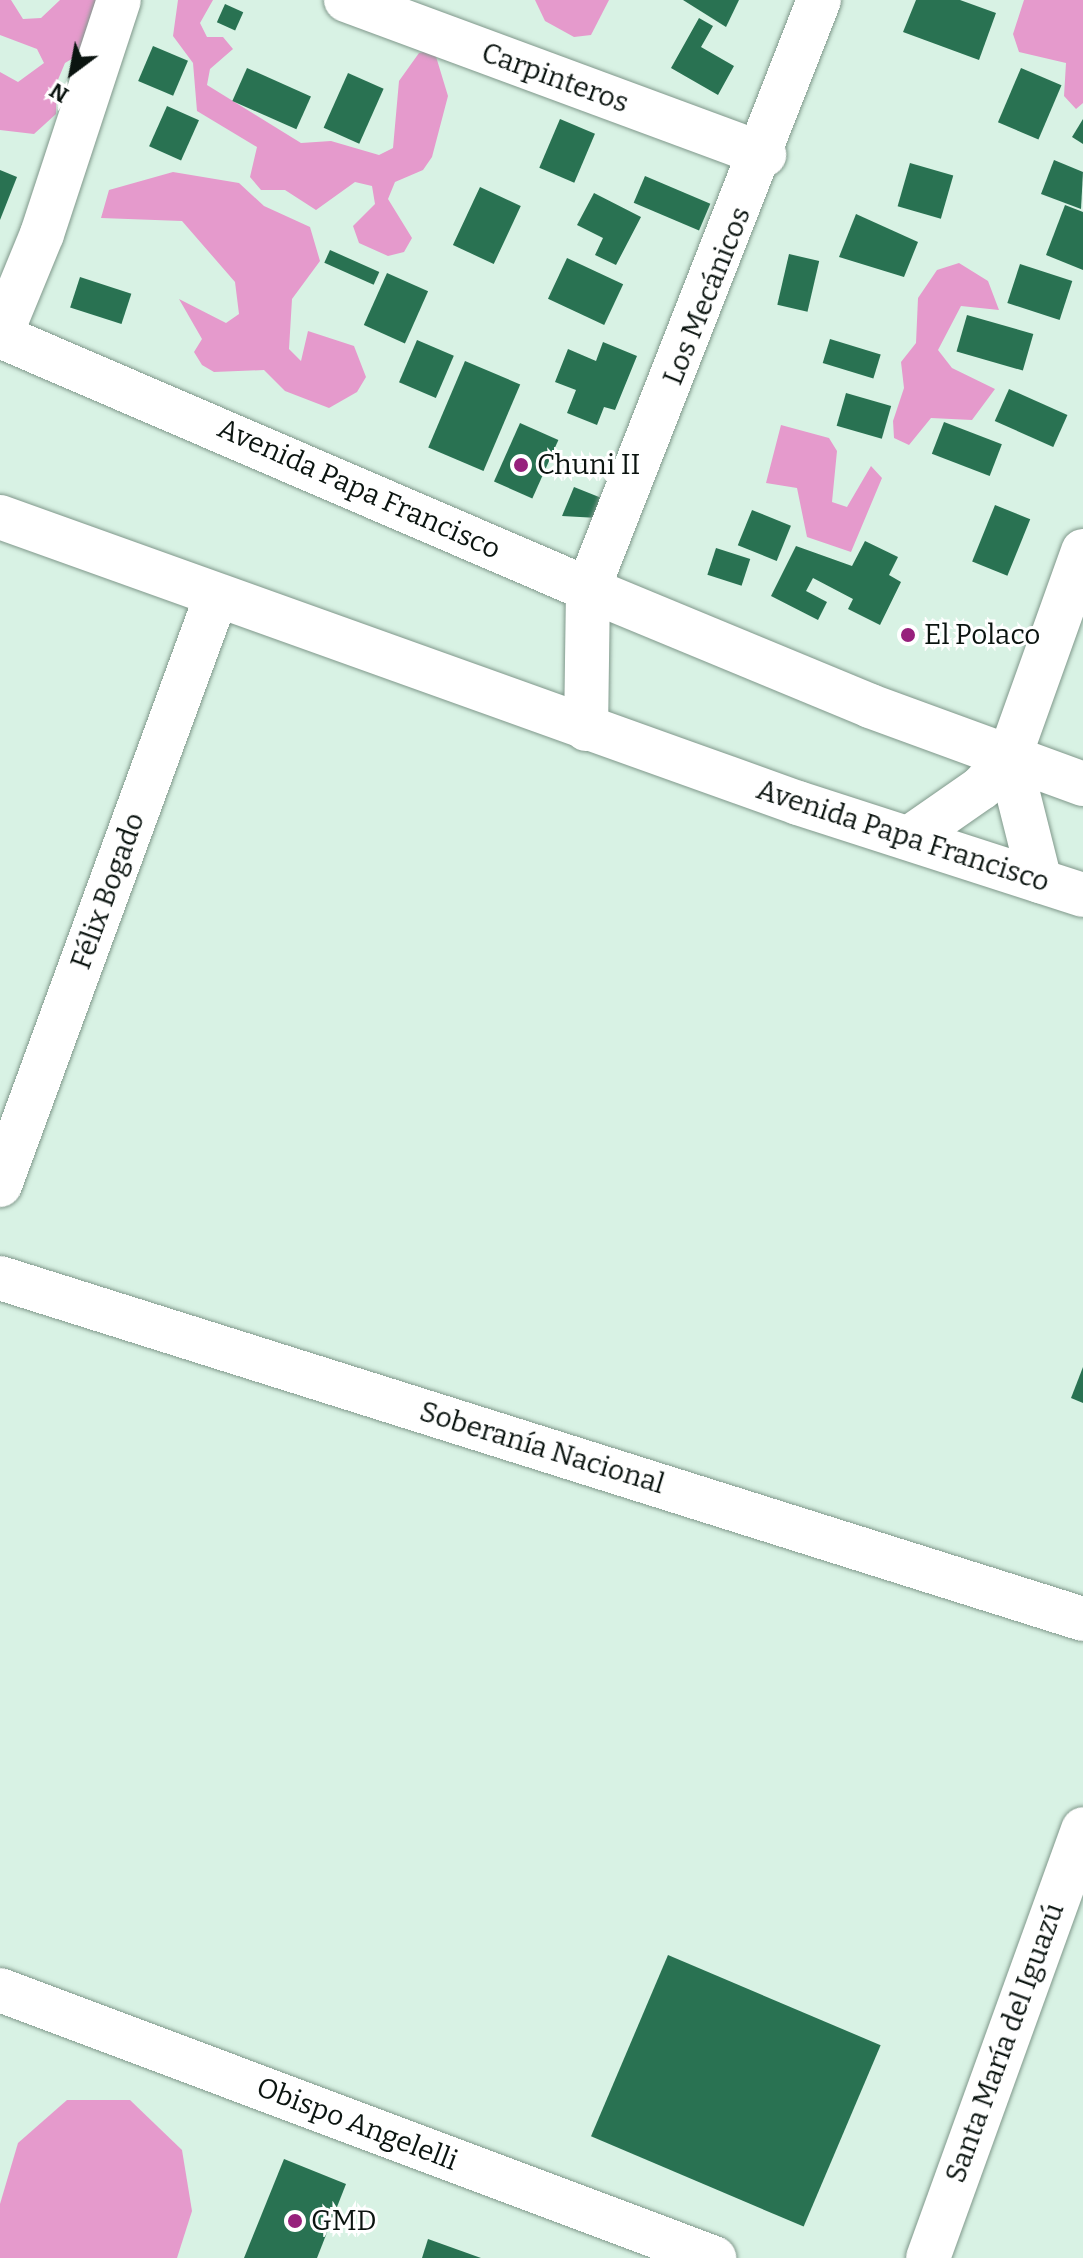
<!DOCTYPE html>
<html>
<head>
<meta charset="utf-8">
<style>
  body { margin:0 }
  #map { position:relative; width:1083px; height:2258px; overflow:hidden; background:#d8f2e4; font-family:Bitter,serif }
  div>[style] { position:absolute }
  .forest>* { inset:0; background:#e59acc }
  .building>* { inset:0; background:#297252; transform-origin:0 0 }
  .roads { filter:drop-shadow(0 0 2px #80988b) drop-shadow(0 0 2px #80988b) }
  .minor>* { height:44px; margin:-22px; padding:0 22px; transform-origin:22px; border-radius:22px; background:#fff }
  .secondary>* { height:44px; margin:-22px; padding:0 22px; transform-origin:22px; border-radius:22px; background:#fff }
  .dots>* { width:22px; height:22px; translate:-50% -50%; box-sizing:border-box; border:4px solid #fff; border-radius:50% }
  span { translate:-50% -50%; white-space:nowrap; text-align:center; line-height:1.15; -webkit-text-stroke:6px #fff; paint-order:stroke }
  .street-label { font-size:28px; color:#0b1410 }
  .poi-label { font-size:28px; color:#0b1410 }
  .left { translate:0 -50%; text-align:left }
  .north { position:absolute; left:32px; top:32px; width:80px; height:80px; -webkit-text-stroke:6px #fff; paint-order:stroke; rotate:212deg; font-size:22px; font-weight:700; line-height:32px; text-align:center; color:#0b1410 }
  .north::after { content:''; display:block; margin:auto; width:28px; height:36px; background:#0b1410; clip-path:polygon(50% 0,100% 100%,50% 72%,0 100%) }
</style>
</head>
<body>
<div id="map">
  <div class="forest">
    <i style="clip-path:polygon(0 0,11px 0,23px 19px,41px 18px,60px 0,98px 0,80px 54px,65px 63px,57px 82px,56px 114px,34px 134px,0 130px,0 72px,18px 82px,44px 63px,37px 49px,0 35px)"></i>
    <i style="clip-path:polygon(178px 0,213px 0,200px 23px,207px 37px,223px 37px,233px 49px,210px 69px,207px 85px,301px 143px,331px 141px,379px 155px,393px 148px,399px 81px,419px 53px,434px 50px,448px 96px,432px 157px,423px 170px,395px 182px,388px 199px,412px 238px,404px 252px,388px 256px,359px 243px,353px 226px,375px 204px,372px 186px,355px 182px,316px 210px,285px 190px,261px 190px,250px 177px,257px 147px,197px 111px,193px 63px,173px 36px)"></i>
    <i style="clip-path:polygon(535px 0,609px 0,591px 35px,574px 37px,545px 21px)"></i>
    <i style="clip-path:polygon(1024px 0,1083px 0,1083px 103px,1076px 109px,1064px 96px,1066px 63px,1019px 52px,1013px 34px)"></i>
    <i style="clip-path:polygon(173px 172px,239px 183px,264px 206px,310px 227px,320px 261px,292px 299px,289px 349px,301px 361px,308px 331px,354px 346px,366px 377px,357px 392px,329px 408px,285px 391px,264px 370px,214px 372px,202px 365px,194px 352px,202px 339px,179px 299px,226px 323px,239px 314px,235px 282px,182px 221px,101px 218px,109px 190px)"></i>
    <i style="clip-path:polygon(959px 263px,988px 281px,999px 310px,961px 306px,938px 350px,952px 368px,995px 389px,972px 420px,931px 418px,909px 445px,894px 438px,893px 421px,904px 388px,901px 362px,916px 343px,918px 298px,937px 270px)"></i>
    <i style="clip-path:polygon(781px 425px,829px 438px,837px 451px,832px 502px,847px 507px,871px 466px,882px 478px,851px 552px,807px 537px,797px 488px,766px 483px)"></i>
    <i style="clip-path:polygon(67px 2100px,130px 2100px,182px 2150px,192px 2211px,177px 2258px,0 2258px,0 2204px,18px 2143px)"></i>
  </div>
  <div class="building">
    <i style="clip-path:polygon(683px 0,739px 0,726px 27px)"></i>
    <i style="clip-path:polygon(916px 0,960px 0,996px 13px,979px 60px,903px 32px)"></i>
    <i style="left:225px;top:4px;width:20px;height:20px;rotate:24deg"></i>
    <i style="clip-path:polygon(699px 18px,713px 26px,701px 47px,734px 66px,718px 95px,671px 68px)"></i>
    <i style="left:153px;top:46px;width:38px;height:38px;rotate:23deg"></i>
    <i style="left:247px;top:68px;width:70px;height:36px;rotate:24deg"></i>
    <i style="left:1021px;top:68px;width:44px;height:59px;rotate:23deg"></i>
    <i style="left:348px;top:73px;width:39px;height:60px;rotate:24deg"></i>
    <i style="left:167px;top:106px;width:35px;height:44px;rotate:24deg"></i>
    <i style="left:560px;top:119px;width:38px;height:53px;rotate:23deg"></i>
    <i style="clip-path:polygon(1083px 119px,1083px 144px,1072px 137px)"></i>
    <i style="clip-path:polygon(1054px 160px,1083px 172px,1081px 209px,1041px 194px)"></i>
    <i style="left:910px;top:163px;width:45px;height:45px;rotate:16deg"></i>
    <i style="clip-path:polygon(0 170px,17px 177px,0 220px)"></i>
    <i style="left:645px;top:176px;width:71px;height:29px;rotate:23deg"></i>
    <i style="left:480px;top:187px;width:45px;height:64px;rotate:25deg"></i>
    <i style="clip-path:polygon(594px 193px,641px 217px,616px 265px,595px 255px,603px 238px,577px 225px)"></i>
    <i style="clip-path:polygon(1065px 205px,1083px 212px,1083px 270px,1046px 255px)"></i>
    <i style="clip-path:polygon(856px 214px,918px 242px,904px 277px,839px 257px)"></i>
    <i style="left:330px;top:250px;width:54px;height:14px;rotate:24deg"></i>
    <i style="left:789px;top:254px;width:31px;height:52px;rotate:13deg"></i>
    <i style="left:567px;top:258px;width:62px;height:45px;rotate:25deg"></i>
    <i style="left:1020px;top:264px;width:55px;height:41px;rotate:18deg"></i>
    <i style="left:387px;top:273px;width:45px;height:57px;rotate:24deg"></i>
    <i style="left:80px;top:277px;width:54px;height:32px;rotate:18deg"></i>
    <i style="left:967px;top:315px;width:69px;height:38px;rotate:16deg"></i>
    <i style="left:830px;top:339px;width:53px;height:25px;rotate:17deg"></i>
    <i style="left:417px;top:340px;width:40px;height:46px;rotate:23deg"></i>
    <i style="clip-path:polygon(603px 342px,637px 356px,615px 410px,604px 407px,597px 425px,567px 413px,576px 390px,555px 382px,568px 349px,596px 361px)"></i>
    <i style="left:465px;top:361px;width:60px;height:94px;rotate:23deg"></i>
    <i style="left:1009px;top:389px;width:64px;height:35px;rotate:24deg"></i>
    <i style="left:846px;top:393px;width:47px;height:34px;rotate:16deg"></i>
    <i style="left:944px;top:422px;width:62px;height:34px;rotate:21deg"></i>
    <i style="left:520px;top:423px;width:42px;height:64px;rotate:24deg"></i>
    <i style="clip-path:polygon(574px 487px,609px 501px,598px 518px,562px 516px)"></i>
    <i style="left:995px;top:505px;width:38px;height:61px;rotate:22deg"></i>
    <i style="left:752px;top:510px;width:42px;height:38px;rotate:22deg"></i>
    <i style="clip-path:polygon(865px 541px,898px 557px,889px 575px,901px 582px,880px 625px,848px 609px,853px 599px,813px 578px,806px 591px,827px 602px,818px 620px,771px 596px,796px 546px,852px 566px)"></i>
    <i style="left:716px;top:548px;width:36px;height:28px;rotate:18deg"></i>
    <i style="clip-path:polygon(1083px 1367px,1083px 1403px,1071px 1398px)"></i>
    <i style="left:668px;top:1955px;width:231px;height:197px;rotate:23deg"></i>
    <i style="clip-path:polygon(284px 2159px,346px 2184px,317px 2258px,244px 2258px)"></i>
    <i style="clip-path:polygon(428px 2239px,481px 2258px,422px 2258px)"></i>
  </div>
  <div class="roads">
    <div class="minor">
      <i style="left:346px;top:0;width:446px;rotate:20.3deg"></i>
      <i style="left:819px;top:0;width:633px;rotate:111.41deg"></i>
      <i style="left:588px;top:589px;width:305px;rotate:22.5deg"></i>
      <i style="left:870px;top:706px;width:227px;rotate:20.1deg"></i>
      <i style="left:0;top:336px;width:110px;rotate:-67.6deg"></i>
      <i style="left:42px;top:234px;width:246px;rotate:-71.8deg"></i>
      <i style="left:1009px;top:758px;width:220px;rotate:-70.3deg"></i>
      <i style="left:909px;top:838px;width:88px;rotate:-34.8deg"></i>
      <i style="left:981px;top:788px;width:41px;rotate:-47deg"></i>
      <i style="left:1009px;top:758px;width:127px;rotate:75.9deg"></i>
      <i style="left:0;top:1185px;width:626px;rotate:-69.83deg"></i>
      <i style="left:0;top:1278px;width:1135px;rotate:17.48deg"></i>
      <i style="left:0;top:1990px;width:763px;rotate:20.57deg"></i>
      <i style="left:928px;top:2258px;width:456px;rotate:-70.1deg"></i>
    </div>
    <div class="secondary">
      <i style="left:0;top:336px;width:640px;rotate:23.28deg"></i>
      <i style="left:588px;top:589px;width:140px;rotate:90.8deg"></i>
      <i style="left:0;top:517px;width:848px;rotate:19.72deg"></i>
      <i style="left:798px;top:803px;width:299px;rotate:17.9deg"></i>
    </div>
  </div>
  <div class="dots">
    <i style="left:521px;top:465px;background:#97207c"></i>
    <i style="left:908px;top:635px;background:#97207c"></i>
    <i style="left:295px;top:2221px;background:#97207c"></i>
  </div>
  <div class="street-label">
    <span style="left:555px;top:78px;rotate:20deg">Carpinteros</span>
    <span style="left:707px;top:296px;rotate:-68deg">Los Mecánicos</span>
    <span style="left:359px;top:489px;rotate:24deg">Avenida Papa Francisco</span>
    <span style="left:903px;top:836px;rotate:18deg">Avenida Papa Francisco</span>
    <span style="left:108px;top:891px;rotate:-70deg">Félix Bogado</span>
    <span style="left:542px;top:1448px;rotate:17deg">Soberanía Nacional</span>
    <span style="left:1005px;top:2043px;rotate:-70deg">Santa María del Iguazú</span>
    <span style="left:357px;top:2124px;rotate:21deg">Obispo Angelelli</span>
  </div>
  <div class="poi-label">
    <span class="left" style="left:537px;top:465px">Chuni II</span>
    <span class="left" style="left:924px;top:635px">El Polaco</span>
    <span class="left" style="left:311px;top:2221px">GMD</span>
  </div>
  <div class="north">N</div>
</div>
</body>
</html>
